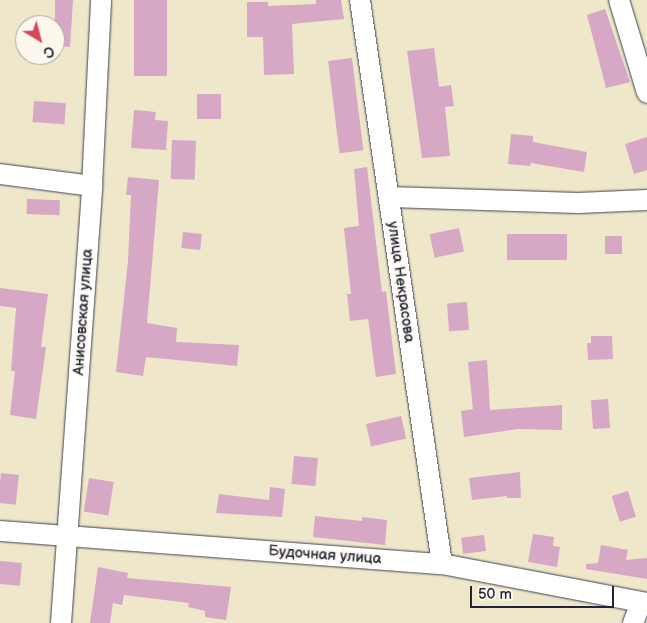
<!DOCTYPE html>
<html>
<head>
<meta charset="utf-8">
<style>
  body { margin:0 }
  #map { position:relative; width:647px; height:623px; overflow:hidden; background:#eee7ca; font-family:"Balsamiq Sans",sans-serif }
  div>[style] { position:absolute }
  .building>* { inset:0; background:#d6a8c5; transform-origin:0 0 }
  .roads { filter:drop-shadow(0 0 1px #414050) drop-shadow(0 0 1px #414050) }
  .street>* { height:20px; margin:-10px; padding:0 10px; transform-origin:10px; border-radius:10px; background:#fff }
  span { translate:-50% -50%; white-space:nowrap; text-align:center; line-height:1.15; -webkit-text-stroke:4px #fbf7ec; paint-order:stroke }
  .street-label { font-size:15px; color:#22223b }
  .north { position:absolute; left:15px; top:15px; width:50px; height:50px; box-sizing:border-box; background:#fbf7ec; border:1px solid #a4a2a5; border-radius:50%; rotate:143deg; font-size:14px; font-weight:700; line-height:20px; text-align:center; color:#22223b }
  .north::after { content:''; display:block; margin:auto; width:18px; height:22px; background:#d1495b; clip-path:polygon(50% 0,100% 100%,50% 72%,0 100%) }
  .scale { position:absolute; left:470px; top:586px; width:144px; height:22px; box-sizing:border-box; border:2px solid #22223b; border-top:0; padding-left:6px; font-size:15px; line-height:18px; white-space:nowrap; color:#22223b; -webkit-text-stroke:4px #fbf7ec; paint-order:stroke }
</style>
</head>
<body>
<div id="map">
  <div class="building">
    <i style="clip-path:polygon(55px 0,73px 0,70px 47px,55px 46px)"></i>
    <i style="left:134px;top:0;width:33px;height:76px"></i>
    <i style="clip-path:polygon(316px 0,341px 0,344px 19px,292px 24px,294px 74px,264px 75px,263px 37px,247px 37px,247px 2px,268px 2px,268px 6px,316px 4px)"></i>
    <i style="clip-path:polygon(605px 9px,630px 82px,606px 88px,587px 15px)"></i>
    <i style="clip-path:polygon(434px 48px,439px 87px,451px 85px,454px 106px,445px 107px,450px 156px,422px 158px,407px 51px)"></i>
    <i style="left:352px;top:58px;width:93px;height:24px;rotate:83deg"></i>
    <i style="left:197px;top:94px;width:24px;height:25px"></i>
    <i style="left:34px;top:101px;width:32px;height:21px;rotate:4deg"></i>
    <i style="clip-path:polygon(134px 110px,156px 112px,155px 120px,168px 121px,166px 150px,131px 148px)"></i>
    <i style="clip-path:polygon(511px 134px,533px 136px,533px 142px,587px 152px,584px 172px,531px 163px,530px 166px,508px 164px)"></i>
    <i style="clip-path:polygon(647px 137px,647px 170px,634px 174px,625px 144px)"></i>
    <i style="left:172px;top:140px;width:24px;height:39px;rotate:2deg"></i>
    <i style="clip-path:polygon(367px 167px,382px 292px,386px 291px,396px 374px,376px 377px,368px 319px,350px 321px,347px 294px,351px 294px,344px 228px,359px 226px,354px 169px)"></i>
    <i style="clip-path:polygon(128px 177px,159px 180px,147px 323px,177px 328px,176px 342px,239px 345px,237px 366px,146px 357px,143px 376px,116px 372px,128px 261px,131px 195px,126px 195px)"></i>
    <i style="left:27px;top:199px;width:33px;height:15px;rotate:2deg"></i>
    <i style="left:459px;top:228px;width:24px;height:30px;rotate:78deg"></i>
    <i style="left:183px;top:232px;width:19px;height:16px;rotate:6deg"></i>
    <i style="left:507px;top:234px;width:60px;height:26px"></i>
    <i style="left:605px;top:236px;width:17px;height:18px"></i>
    <i style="clip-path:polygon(0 288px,48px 294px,41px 347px,46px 347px,36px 419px,10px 415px,15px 371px,11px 371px,16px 308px,0 306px)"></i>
    <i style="left:467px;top:302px;width:28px;height:20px;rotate:86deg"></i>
    <i style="clip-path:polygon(591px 336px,612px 336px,613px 359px,588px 360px,587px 343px,591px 343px)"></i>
    <i style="clip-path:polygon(487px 360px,490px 410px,562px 405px,562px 430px,518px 429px,464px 437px,461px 411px,473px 409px,468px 362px)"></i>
    <i style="left:608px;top:399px;width:29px;height:17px;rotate:86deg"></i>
    <i style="left:401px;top:416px;width:23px;height:36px;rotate:77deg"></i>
    <i style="left:294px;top:456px;width:24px;height:28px;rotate:5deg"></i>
    <i style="clip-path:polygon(520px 472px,521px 498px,507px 498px,507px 496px,472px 500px,469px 478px)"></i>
    <i style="left:1px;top:473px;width:18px;height:30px;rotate:6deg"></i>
    <i style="left:89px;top:478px;width:25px;height:34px;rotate:9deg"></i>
    <i style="clip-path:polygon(270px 487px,285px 489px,282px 517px,216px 513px,219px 494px,269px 500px)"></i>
    <i style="left:628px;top:491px;width:27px;height:17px;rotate:73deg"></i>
    <i style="clip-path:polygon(315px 516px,362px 521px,362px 517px,387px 520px,385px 545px,313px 537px)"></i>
    <i style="clip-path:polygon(533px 534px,554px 537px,553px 546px,560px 547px,557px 567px,528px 562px)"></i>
    <i style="left:484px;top:535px;width:16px;height:23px;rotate:83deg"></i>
    <i style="clip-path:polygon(601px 545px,628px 550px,626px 560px,647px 558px,647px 579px,586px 569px,586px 564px,598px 563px)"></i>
    <i style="left:0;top:561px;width:22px;height:23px;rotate:5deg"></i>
    <i style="clip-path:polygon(98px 567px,128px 573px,127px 578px,231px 587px,226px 620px,205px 617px,205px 611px,188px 607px,189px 603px,124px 595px,122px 605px,113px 603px,110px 623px,90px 623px)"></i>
  </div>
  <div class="roads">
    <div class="street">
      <i style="left:360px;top:0;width:570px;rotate:81.73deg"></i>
      <i style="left:619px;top:0;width:97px;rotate:73.2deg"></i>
      <i style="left:0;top:174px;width:93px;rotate:7.4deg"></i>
      <i style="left:389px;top:197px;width:189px;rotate:1.8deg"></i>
      <i style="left:578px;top:203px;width:69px;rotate:-2.5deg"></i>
      <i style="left:0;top:531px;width:443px;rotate:4.3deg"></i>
      <i style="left:442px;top:564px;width:209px;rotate:10.8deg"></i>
      <i style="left:61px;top:623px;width:438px;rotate:-85.9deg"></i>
      <i style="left:92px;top:186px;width:186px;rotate:-87.2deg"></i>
      <i style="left:633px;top:623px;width:22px;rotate:-68deg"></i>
    </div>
  </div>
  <div class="street-label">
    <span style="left:401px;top:282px;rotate:82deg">улица Некрасова</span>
    <span style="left:83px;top:312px;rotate:-86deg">Анисовская улица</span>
    <span style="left:325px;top:555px;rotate:4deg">Будочная улица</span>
  </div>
  <div class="north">С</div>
  <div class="scale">50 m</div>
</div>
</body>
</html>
